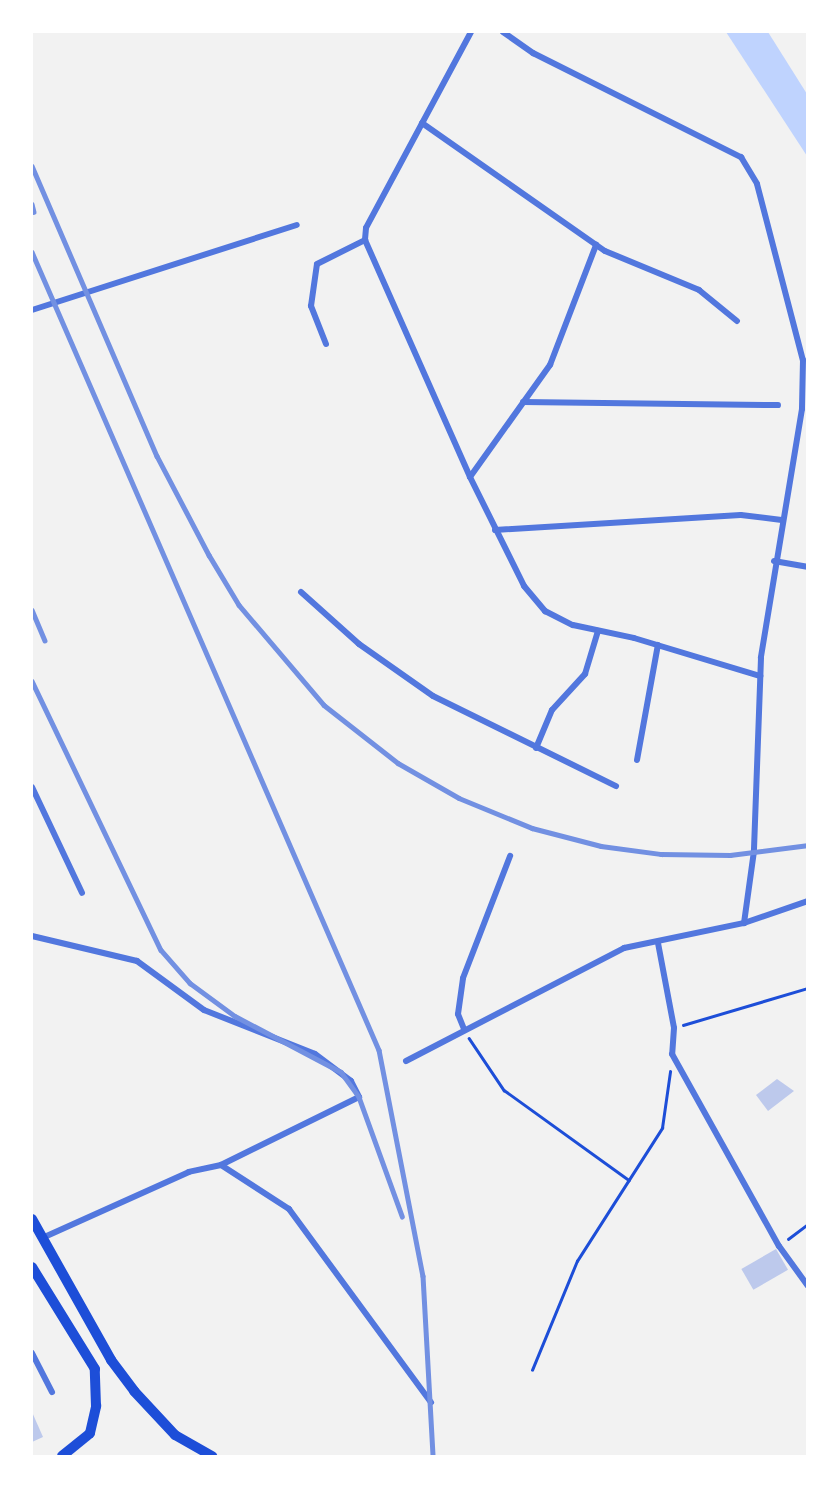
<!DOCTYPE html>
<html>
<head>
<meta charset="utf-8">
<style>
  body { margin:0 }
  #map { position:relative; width:839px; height:1488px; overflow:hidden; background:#f2f2f2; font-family:Merriweather,serif }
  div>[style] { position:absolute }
  .water>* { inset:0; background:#bfd3fe }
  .building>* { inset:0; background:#bdc9ec; transform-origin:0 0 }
  .path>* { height:2.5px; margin:-1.25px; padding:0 1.25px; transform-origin:1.25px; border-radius:1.25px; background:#1d4ed8 }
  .minor>* { height:6px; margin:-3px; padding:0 3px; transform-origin:3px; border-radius:3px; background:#5277de }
  .primary>* { height:10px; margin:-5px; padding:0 5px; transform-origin:5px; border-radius:5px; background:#1d4ed8 }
  .trunk>* { height:10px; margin:-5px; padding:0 5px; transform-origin:5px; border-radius:5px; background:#1d4ed8 }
  .rail>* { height:4.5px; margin:-2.25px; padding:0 2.25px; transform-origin:2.25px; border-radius:2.25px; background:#7290e2 }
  span { translate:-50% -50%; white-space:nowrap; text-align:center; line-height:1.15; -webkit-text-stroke:7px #fff; paint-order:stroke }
  .frame { position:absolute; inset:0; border:33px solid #fff; pointer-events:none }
</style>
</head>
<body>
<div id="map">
  <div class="water">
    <i style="clip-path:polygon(726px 32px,768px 32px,807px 94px,807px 156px)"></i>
  </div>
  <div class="building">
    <i style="clip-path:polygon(777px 1079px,794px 1091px,768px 1111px,756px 1095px)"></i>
    <i style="left:776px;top:1249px;width:24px;height:40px;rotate:60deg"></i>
    <i style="clip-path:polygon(32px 1412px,43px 1437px,32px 1442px)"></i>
  </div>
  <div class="path">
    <i style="left:683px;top:1025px;width:130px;rotate:-16.5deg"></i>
    <i style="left:469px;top:1038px;width:63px;rotate:56.1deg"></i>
    <i style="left:504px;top:1090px;width:154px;rotate:35.8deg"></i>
    <i style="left:788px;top:1239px;width:25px;rotate:-37deg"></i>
    <i style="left:532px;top:1370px;width:118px;rotate:-67.6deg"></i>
    <i style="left:577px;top:1261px;width:158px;rotate:-57.4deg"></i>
    <i style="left:662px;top:1128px;width:57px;rotate:-81.9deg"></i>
  </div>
  <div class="minor">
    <i style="left:471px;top:32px;width:222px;rotate:118.2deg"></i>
    <i style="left:366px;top:228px;width:12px;rotate:95deg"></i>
    <i style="left:365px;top:240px;width:259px;rotate:66.1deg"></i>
    <i style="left:470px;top:477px;width:122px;rotate:63.6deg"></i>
    <i style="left:524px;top:586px;width:33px;rotate:50deg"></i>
    <i style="left:545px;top:611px;width:31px;rotate:27deg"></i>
    <i style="left:573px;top:625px;width:62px;rotate:12deg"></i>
    <i style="left:634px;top:638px;width:132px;rotate:16.8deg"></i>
    <i style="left:503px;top:32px;width:37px;rotate:35deg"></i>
    <i style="left:533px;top:53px;width:233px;rotate:26.6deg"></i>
    <i style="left:741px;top:157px;width:31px;rotate:59deg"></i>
    <i style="left:757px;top:184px;width:182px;rotate:75.4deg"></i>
    <i style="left:803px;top:360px;width:49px;rotate:91.2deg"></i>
    <i style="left:802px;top:409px;width:252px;rotate:99.4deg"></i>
    <i style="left:761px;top:658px;width:193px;rotate:92.1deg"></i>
    <i style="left:754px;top:851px;width:73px;rotate:97.9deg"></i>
    <i style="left:422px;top:123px;width:223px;rotate:35deg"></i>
    <i style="left:605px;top:251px;width:102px;rotate:22.5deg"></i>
    <i style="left:699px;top:290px;width:49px;rotate:39.2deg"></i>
    <i style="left:32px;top:310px;width:278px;rotate:-17.8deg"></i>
    <i style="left:326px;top:344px;width:41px;rotate:-111.5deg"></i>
    <i style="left:311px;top:306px;width:42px;rotate:-81.9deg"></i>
    <i style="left:317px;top:264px;width:54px;rotate:-26.6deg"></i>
    <i style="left:523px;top:402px;width:255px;rotate:0.7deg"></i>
    <i style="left:470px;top:477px;width:138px;rotate:-54.5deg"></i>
    <i style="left:550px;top:365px;width:129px;rotate:-69deg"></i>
    <i style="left:495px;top:530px;width:246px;rotate:-3.5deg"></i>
    <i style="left:741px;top:515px;width:41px;rotate:7deg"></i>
    <i style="left:774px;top:561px;width:35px;rotate:10deg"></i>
    <i style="left:301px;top:592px;width:78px;rotate:41.9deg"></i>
    <i style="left:359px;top:644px;width:90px;rotate:35.1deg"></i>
    <i style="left:433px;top:696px;width:204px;rotate:26.2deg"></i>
    <i style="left:536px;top:748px;width:41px;rotate:-67.2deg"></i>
    <i style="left:552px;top:710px;width:49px;rotate:-47.5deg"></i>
    <i style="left:585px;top:674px;width:45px;rotate:-73.2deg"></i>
    <i style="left:637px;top:760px;width:117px;rotate:-79.7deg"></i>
    <i style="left:32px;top:787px;width:117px;rotate:64.7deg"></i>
    <i style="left:32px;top:936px;width:108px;rotate:13.4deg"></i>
    <i style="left:137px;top:961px;width:83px;rotate:36.2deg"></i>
    <i style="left:204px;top:1010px;width:119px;rotate:21.6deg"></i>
    <i style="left:315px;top:1054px;width:45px;rotate:36.9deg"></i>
    <i style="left:351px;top:1081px;width:18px;rotate:63deg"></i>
    <i style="left:359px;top:1097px;width:154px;rotate:153.8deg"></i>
    <i style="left:221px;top:1165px;width:33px;rotate:168deg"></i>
    <i style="left:189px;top:1172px;width:161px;rotate:155.8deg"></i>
    <i style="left:658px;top:943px;width:86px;rotate:79.3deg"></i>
    <i style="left:674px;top:1028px;width:26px;rotate:94deg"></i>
    <i style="left:672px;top:1054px;width:220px;rotate:60.9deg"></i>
    <i style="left:779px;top:1246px;width:49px;rotate:54.1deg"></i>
    <i style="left:464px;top:1029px;width:16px;rotate:-112deg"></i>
    <i style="left:458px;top:1014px;width:36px;rotate:-82deg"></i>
    <i style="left:463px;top:978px;width:131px;rotate:-68.9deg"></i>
    <i style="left:406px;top:1061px;width:246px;rotate:-27.4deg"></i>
    <i style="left:624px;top:948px;width:123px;rotate:-11.8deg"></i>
    <i style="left:744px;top:923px;width:68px;rotate:-19deg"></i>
    <i style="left:221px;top:1165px;width:81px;rotate:32.9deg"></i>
    <i style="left:289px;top:1209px;width:240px;rotate:53.7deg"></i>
    <i style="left:32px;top:1353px;width:44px;rotate:62.9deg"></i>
  </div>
  <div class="primary">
    <i style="left:32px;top:1219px;width:162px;rotate:60.7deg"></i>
    <i style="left:111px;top:1360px;width:39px;rotate:53deg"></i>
    <i style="left:134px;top:1391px;width:60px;rotate:47deg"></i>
    <i style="left:175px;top:1435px;width:43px;rotate:29.6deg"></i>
    <i style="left:32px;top:1267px;width:120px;rotate:58.3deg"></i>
  </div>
  <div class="trunk">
    <i style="left:62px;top:1456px;width:36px;rotate:-39deg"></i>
    <i style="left:90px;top:1433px;width:28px;rotate:-77deg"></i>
    <i style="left:96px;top:1406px;width:37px;rotate:-92deg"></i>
  </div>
  <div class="rail">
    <i style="left:32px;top:166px;width:316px;rotate:66.7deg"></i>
    <i style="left:157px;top:456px;width:112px;rotate:62.3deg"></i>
    <i style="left:209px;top:555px;width:58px;rotate:59deg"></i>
    <i style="left:239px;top:605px;width:131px;rotate:49.6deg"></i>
    <i style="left:324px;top:705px;width:94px;rotate:38.1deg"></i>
    <i style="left:398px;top:763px;width:70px;rotate:29.8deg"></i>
    <i style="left:459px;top:798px;width:79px;rotate:22.3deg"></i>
    <i style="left:532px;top:828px;width:71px;rotate:14.6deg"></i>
    <i style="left:601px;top:846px;width:61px;rotate:7.6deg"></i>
    <i style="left:661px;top:854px;width:69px;rotate:0.8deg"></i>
    <i style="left:730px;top:855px;width:79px;rotate:-7.3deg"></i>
    <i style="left:32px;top:204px;width:8px;rotate:76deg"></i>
    <i style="left:32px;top:252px;width:870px;rotate:66.5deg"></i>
    <i style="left:379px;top:1050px;width:230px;rotate:79deg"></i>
    <i style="left:423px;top:1276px;width:180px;rotate:86.8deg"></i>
    <i style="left:32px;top:610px;width:33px;rotate:67deg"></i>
    <i style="left:32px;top:681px;width:298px;rotate:64.4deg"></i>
    <i style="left:161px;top:950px;width:44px;rotate:48.7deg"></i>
    <i style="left:190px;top:983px;width:56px;rotate:36.3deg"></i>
    <i style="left:235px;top:1016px;width:120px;rotate:27.8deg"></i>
    <i style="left:341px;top:1072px;width:31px;rotate:54deg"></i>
    <i style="left:359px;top:1097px;width:127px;rotate:70.1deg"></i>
  </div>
  <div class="frame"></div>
</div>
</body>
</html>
